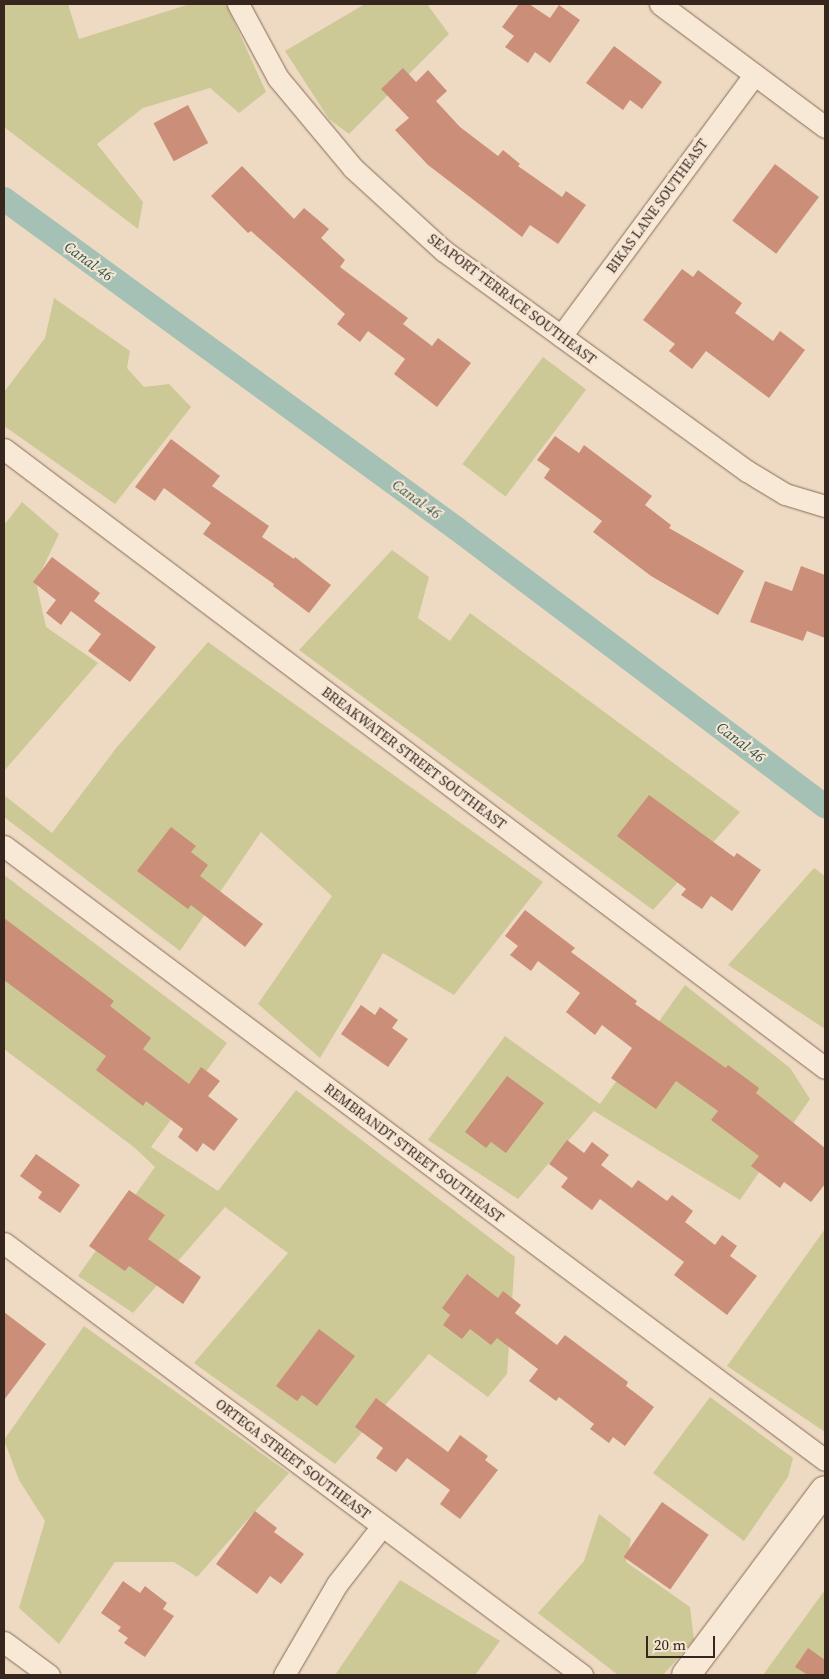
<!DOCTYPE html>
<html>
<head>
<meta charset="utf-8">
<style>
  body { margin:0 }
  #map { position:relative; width:829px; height:1679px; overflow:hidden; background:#eedac2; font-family:"Source Serif 4",serif }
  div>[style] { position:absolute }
  .green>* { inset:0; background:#ccc996; transform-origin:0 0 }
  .canal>* { height:24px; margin:-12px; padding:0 12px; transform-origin:12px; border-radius:12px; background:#a5c0b4 }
  .building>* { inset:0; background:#cb8e78; transform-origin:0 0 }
  .roads { filter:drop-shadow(0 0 1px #876b5a) drop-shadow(0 0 1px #876b5a) }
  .street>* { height:21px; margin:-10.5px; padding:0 10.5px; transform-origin:10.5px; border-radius:10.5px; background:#f8e9d6 }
  .secondary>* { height:28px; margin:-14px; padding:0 14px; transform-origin:14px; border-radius:14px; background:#f8e9d6 }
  span { translate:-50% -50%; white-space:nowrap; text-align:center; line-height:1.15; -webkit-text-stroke:4px #f5e5d2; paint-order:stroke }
  .street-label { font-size:14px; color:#37261e }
  .water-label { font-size:15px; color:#2d574e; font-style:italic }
  .frame { position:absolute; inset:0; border:5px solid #37261e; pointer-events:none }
  .scale { position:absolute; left:646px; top:1636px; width:69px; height:22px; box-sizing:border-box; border:2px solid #37261e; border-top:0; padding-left:6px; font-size:15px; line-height:18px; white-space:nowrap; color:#37261e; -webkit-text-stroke:4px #f5e5d2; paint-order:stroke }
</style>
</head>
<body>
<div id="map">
  <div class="green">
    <i style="clip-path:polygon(4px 4px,68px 4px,79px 39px,190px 4px,226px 4px,266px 92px,239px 113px,210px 88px,143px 108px,97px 144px,143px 202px,138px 229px,4px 127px)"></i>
    <i style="clip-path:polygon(365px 4px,427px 4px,449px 34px,349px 134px,329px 119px,285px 51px)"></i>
    <i style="clip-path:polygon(54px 298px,130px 351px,127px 368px,144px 387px,169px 384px,191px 407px,115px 504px,4px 426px,4px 392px,45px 338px)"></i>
    <i style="left:543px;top:357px;width:54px;height:134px;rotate:37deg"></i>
    <i style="clip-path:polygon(22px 502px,59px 534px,36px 582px,46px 627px,98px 663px,4px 771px,4px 525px)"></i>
    <i style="clip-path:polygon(392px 550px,429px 577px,418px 618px,450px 641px,470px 613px,740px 812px,653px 910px,299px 650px)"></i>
    <i style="clip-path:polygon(208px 642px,543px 882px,454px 995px,383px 953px,320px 1058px,258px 1004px,332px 896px,261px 832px,180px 951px,4px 817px,4px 795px,52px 833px,117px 747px)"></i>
    <i style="clip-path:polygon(814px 868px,825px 876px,825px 1029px,728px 965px)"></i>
    <i style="clip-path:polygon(4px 875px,227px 1043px,151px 1147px,218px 1191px,296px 1090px,515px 1257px,507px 1374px,488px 1397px,429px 1354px,335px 1464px,194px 1363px,288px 1253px,225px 1207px,133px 1313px,78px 1276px,155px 1167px,135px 1148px,4px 1049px)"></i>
    <i style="clip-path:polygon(685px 985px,790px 1068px,810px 1099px,740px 1200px,594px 1111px,518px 1199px,428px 1140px,505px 1036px,600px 1104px)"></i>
    <i style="clip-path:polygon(825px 1229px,825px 1432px,727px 1366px)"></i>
    <i style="clip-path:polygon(84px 1326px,289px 1473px,197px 1577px,174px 1562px,115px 1562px,59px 1644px,19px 1608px,45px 1521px,19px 1480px,4px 1440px)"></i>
    <i style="clip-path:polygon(710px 1397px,793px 1458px,788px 1477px,744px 1541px,653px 1473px)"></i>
    <i style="clip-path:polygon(599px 1514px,631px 1539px,626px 1562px,690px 1607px,694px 1640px,663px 1675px,618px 1675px,538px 1613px,584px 1561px)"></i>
    <i style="clip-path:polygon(400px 1580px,500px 1641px,475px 1675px,335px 1675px)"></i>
    <i style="clip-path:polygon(825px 1590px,825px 1675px,763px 1675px)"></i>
  </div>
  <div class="canal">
    <i style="left:4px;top:199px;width:560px;rotate:36.07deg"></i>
    <i style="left:457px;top:529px;width:461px;rotate:37deg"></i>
  </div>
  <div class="building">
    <i style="clip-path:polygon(519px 4px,529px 4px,550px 18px,559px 5px,580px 20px,550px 63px,535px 52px,528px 63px,505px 47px,514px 36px,502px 27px)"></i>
    <i style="clip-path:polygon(614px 46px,662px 82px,642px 109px,630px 100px,623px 110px,586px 83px)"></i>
    <i style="clip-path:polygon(403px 68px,416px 82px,428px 70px,447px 91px,436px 101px,460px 127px,498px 156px,503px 150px,520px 164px,518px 166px,562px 197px,566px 191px,586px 205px,558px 244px,530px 225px,522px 237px,428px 165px,395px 130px,409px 118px,381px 89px)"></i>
    <i style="left:188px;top:105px;width:43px;height:39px;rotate:62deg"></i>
    <i style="left:775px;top:164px;width:55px;height:71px;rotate:37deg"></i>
    <i style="clip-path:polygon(242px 166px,294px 219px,304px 208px,329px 229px,321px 238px,345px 260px,340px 267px,408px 318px,403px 324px,432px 346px,438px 338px,471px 363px,437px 407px,394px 374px,405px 359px,368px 331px,360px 342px,337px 324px,345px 314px,251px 231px,248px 233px,211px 196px)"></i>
    <i style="clip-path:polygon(682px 269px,693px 277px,698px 270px,742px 303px,735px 313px,773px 341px,780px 331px,805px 350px,769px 398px,706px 351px,692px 369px,669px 351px,675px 344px,643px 320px)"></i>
    <i style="clip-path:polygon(555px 436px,579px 453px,584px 445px,652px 496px,645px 505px,671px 525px,669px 528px,744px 571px,718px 615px,651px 576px,593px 532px,602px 521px,544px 478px,550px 469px,537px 460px)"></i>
    <i style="clip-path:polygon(171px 439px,220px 476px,212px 486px,269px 526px,262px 537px,294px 559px,295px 557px,331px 585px,309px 613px,273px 586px,274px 584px,203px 534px,211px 523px,164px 488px,155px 501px,135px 487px)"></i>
    <i style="clip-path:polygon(52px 557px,100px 593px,94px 601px,156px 647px,130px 682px,88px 651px,101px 634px,71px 611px,61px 625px,46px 613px,56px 600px,33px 582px)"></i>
    <i style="clip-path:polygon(801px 566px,825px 575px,825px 638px,807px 631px,803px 641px,750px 622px,765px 581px,792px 591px)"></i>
    <i style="clip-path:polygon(649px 795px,734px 857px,737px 853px,761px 870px,732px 911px,711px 896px,702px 909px,681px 895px,686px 889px,617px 836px)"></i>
    <i style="clip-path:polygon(171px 827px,196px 846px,191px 852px,208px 865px,200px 876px,263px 924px,245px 947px,191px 905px,188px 909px,137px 871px)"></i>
    <i style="clip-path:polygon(525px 910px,575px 948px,571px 952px,637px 1001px,635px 1004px,726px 1068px,728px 1065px,759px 1088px,756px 1093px,825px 1148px,825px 1184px,811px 1202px,784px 1182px,780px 1188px,751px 1166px,759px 1156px,711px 1120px,718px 1111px,676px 1081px,656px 1109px,611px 1078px,632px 1048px,602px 1025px,595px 1035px,566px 1012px,580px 993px,538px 961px,531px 971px,510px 955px,518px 946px,505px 936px)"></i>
    <i style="clip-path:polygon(4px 918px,114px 1001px,110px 1006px,151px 1038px,143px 1049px,189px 1084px,201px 1067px,220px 1081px,208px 1096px,238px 1119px,214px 1151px,203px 1143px,197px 1152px,178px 1137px,183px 1129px,146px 1101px,143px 1106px,96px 1070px,106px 1056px,4px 980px)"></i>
    <i style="clip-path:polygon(361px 1005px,375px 1015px,380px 1007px,398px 1020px,392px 1028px,408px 1039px,388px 1067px,341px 1034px)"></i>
    <i style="clip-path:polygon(507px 1076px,544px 1103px,506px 1153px,491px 1142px,486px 1148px,465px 1132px)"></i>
    <i style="clip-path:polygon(567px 1140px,584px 1153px,592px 1142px,609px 1155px,601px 1165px,632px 1188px,638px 1180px,667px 1201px,672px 1195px,693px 1211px,685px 1222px,715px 1245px,722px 1235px,737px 1246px,730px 1256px,757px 1276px,727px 1315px,674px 1275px,684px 1262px,600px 1199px,592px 1210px,561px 1187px,568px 1178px,549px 1164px)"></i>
    <i style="clip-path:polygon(36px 1154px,80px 1185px,60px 1213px,38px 1198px,42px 1192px,20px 1176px)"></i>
    <i style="clip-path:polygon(129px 1190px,165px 1215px,148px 1239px,201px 1277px,183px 1304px,129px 1266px,125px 1271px,89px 1246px)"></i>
    <i style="clip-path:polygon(467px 1274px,498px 1298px,503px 1291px,521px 1305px,515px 1313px,557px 1345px,565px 1335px,628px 1382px,626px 1386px,654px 1407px,625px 1446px,613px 1437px,609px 1443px,590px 1429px,594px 1424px,559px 1397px,556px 1401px,529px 1381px,538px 1369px,497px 1338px,491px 1345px,470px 1329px,462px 1339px,443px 1325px,450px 1315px,442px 1308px)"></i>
    <i style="clip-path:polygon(4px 1312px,46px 1344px,4px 1400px)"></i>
    <i style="clip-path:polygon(319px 1329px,355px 1356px,317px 1406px,302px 1395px,297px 1401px,276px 1386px)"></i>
    <i style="clip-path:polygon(376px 1398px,448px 1452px,460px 1435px,488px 1456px,485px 1460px,498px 1470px,460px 1519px,440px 1504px,450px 1490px,407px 1458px,396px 1472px,376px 1458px,383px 1448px,355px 1427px)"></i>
    <i style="left:662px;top:1502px;width:57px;height:67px;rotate:35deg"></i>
    <i style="clip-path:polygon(255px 1511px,277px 1528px,274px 1532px,304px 1554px,281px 1584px,270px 1576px,257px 1594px,216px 1564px)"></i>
    <i style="clip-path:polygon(123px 1581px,140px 1593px,145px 1586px,167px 1603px,163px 1609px,174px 1616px,145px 1657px,124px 1643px,128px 1638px,118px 1631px,121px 1627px,101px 1613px)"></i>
    <i style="clip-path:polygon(808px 1648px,825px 1660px,825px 1675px,808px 1675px,795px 1667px)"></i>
  </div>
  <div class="roads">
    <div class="street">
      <i style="left:238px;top:4px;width:84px;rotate:61.6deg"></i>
      <i style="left:278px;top:78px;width:117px;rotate:50.2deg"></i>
      <i style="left:353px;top:168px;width:123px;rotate:42.4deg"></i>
      <i style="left:444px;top:251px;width:374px;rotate:36deg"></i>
      <i style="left:747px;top:471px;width:44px;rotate:31.2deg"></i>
      <i style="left:785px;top:494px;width:42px;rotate:16.7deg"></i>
      <i style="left:660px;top:4px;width:206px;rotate:36.7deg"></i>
      <i style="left:561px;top:336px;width:325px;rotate:-53.5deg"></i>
      <i style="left:4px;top:449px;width:1028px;rotate:37.01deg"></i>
      <i style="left:4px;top:846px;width:1025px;rotate:36.79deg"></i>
      <i style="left:4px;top:1243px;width:722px;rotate:36.77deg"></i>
      <i style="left:4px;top:1642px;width:56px;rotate:36.3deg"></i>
      <i style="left:284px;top:1675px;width:105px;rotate:-59.8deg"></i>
      <i style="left:337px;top:1584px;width:73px;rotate:-52.2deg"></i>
    </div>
    <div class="secondary">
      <i style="left:686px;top:1675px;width:231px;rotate:-53.1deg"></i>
    </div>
  </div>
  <div class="street-label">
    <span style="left:657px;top:206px;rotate:-54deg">BIKAS LANE SOUTHEAST</span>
    <span style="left:512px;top:299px;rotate:37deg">SEAPORT TERRACE SOUTHEAST</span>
    <span style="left:414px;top:758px;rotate:37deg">BREAKWATER STREET SOUTHEAST</span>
    <span style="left:414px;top:1153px;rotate:37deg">REMBRANDT STREET SOUTHEAST</span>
    <span style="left:293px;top:1459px;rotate:37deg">ORTEGA STREET SOUTHEAST</span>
  </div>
  <div class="water-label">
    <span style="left:89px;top:261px;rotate:36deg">Canal 46</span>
    <span style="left:417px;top:499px;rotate:36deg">Canal 46</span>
    <span style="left:741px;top:742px;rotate:37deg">Canal 46</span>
  </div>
  <div class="frame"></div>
  <div class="scale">20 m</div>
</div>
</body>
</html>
